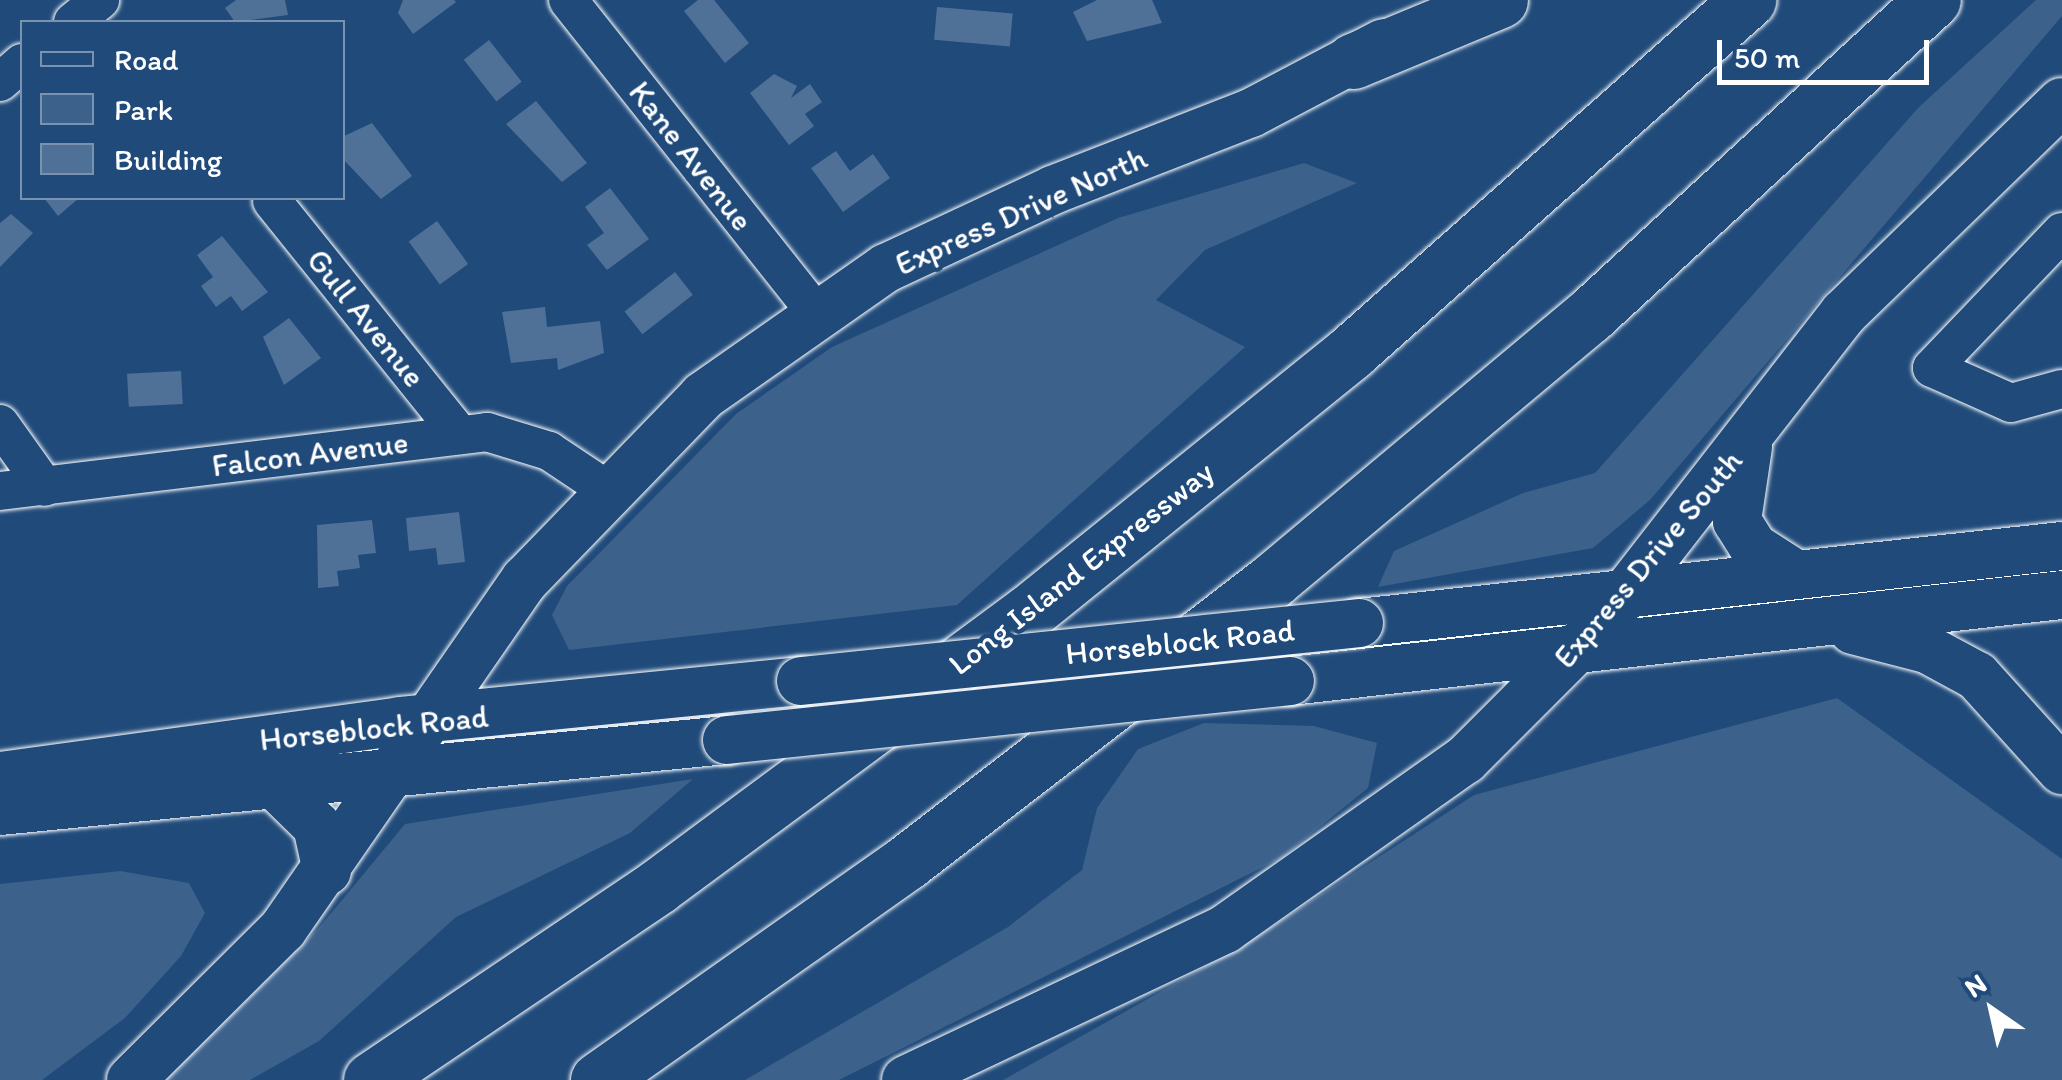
<!DOCTYPE html>
<html>
<head>
<meta charset="utf-8">
<style>
  body { margin:0 }
  #map { position:relative; width:2062px; height:1080px; overflow:hidden; background:#1f4a7a; font-family:Itim,sans-serif }
  div>[style] { position:absolute }
  .green>* { inset:0; background:#3c618b }
  .building>* { inset:0; background:#507197; transform-origin:0 0 }
  .roads { filter:drop-shadow(0 0 2px #fff) drop-shadow(0 0 2px #fff) }
  .minor>* { height:38px; margin:-19px; padding:0 19px; transform-origin:19px; border-radius:19px; background:#1f4a7a }
  .major>* { height:48px; margin:-24px; padding:0 24px; transform-origin:24px; border-radius:24px; background:#1f4a7a }
  .highway>* { height:55px; margin:-27.5px; padding:0 27.5px; transform-origin:27.5px; border-radius:27.5px; background:#1f4a7a }
  .bridges { filter:drop-shadow(0 0 2px #fff) drop-shadow(0 0 2px #fff) }
  .major-bridge>* { height:48px; margin:-24px; padding:0 24px; transform-origin:24px; border-radius:24px; background:#1f4a7a }
  span { translate:-50% -50%; white-space:nowrap; text-align:center; line-height:1.15; -webkit-text-stroke:9px #1f4a7a; paint-order:stroke }
  .street-label { font-size:32px; color:#fff }
  .legend { position:absolute; left:20px; top:20px; width:325px; height:180px; box-sizing:border-box; background:#1f4a7a; border:2px solid #7992af; margin:0; padding:12px 18px; list-style:none; font-size:30px; color:#fff }
  .legend li { display:flex; align-items:center; gap:20px; height:50px }
  .legend b { width:50px; border:2px solid #7992af }
  .north { position:absolute; left:1942px; top:960px; width:100px; height:100px; -webkit-text-stroke:8px #1f4a7a; paint-order:stroke; rotate:326deg; font-size:28px; font-weight:700; line-height:40px; text-align:center; color:#fff }
  .north::after { content:''; display:block; margin:auto; width:35px; height:45px; background:#fff; clip-path:polygon(50% 0,100% 100%,50% 72%,0 100%) }
  .scale { position:absolute; left:1717px; top:40px; width:212px; height:45px; box-sizing:border-box; border:5px solid #fff; border-top:0; padding-left:12px; font-size:30px; line-height:35px; white-space:nowrap; color:#fff; -webkit-text-stroke:8px #1f4a7a; paint-order:stroke }
</style>
</head>
<body>
<div id="map">
  <div class="green">
    <i style="clip-path:polygon(2036px 0,2062px 0,2062px 16px,1650px 500px,1593px 548px,1378px 587px,1394px 551px,1523px 493px,1595px 473px,1919px 107px)"></i>
    <i style="clip-path:polygon(1304px 163px,1357px 183px,1205px 250px,1156px 300px,1245px 347px,957px 605px,569px 650px,552px 615px,567px 586px,736px 414px,832px 347px,1118px 218px)"></i>
    <i style="clip-path:polygon(1837px 698px,2062px 859px,2062px 1080px,1003px 1080px,1244px 945px,1474px 795px)"></i>
    <i style="clip-path:polygon(1204px 723px,1314px 726px,1377px 743px,1368px 788px,1281px 858px,839px 1080px,745px 1080px,1008px 927px,1082px 870px,1097px 808px,1138px 749px)"></i>
    <i style="clip-path:polygon(693px 779px,630px 833px,456px 917px,319px 1041px,250px 1080px,164px 1080px,318px 929px,405px 824px)"></i>
    <i style="clip-path:polygon(120px 871px,189px 883px,205px 913px,181px 956px,125px 1018px,42px 1080px,0 1080px,0 884px)"></i>
  </div>
  <div class="building">
    <i style="clip-path:polygon(236px 0,285px 0,288px 15px,235px 22px,225px 8px)"></i>
    <i style="clip-path:polygon(403px 0,454px 0,456px 2px,413px 34px,398px 13px)"></i>
    <i style="clip-path:polygon(698px 0,714px 0,749px 43px,725px 63px,684px 11px)"></i>
    <i style="clip-path:polygon(1097px 0,1152px 0,1162px 23px,1087px 41px,1073px 12px)"></i>
    <i style="left:937px;top:7px;width:76px;height:33px;rotate:5deg"></i>
    <i style="left:489px;top:40px;width:53px;height:32px;rotate:52deg"></i>
    <i style="clip-path:polygon(774px 74px,797px 86px,791px 98px,810px 84px,822px 102px,805px 114px,814px 126px,789px 145px,750px 93px)"></i>
    <i style="clip-path:polygon(536px 101px,587px 163px,562px 182px,506px 124px)"></i>
    <i style="clip-path:polygon(372px 123px,412px 176px,381px 199px,342px 158px,342px 137px)"></i>
    <i style="clip-path:polygon(836px 151px,850px 171px,873px 154px,890px 178px,843px 212px,811px 168px)"></i>
    <i style="clip-path:polygon(610px 188px,649px 239px,607px 270px,587px 245px,604px 233px,585px 207px)"></i>
    <i style="clip-path:polygon(44px 198px,79px 198px,58px 216px)"></i>
    <i style="clip-path:polygon(11px 214px,33px 233px,0 267px,0 223px)"></i>
    <i style="left:437px;top:221px;width:53px;height:35px;rotate:54deg"></i>
    <i style="clip-path:polygon(222px 236px,268px 292px,242px 311px,231px 296px,216px 307px,201px 286px,213px 277px,197px 255px)"></i>
    <i style="left:675px;top:272px;width:29px;height:64px;rotate:52deg"></i>
    <i style="clip-path:polygon(545px 307px,547px 327px,600px 321px,604px 353px,558px 370px,557px 358px,511px 363px,502px 312px)"></i>
    <i style="clip-path:polygon(289px 318px,321px 358px,284px 385px,263px 337px)"></i>
    <i style="left:181px;top:371px;width:33px;height:54px;rotate:87deg"></i>
    <i style="clip-path:polygon(459px 512px,465px 562px,438px 565px,436px 548px,409px 551px,406px 518px)"></i>
    <i style="clip-path:polygon(372px 520px,376px 553px,358px 555px,360px 568px,337px 571px,339px 586px,318px 588px,317px 525px)"></i>
  </div>
  <div class="roads">
    <div class="minor">
      <i style="left:568px;top:0;width:398px;rotate:51.6deg"></i>
      <i style="left:73px;top:22px;width:35px;rotate:-39deg"></i>
      <i style="left:0;top:82px;width:29px;rotate:-41deg"></i>
      <i style="left:272px;top:201px;width:300px;rotate:51.2deg"></i>
      <i style="left:2062px;top:232px;width:188px;rotate:133.7deg"></i>
      <i style="left:1932px;top:368px;width:86px;rotate:23.9deg"></i>
      <i style="left:2011px;top:403px;width:53px;rotate:-15.4deg"></i>
      <i style="left:0;top:424px;width:77px;rotate:54.5deg"></i>
      <i style="left:0;top:491px;width:491px;rotate:-6.9deg"></i>
      <i style="left:487px;top:432px;width:65px;rotate:17deg"></i>
      <i style="left:549px;top:451px;width:69px;rotate:33.7deg"></i>
    </div>
    <div class="major">
      <i style="left:1748px;top:447px;width:75px;rotate:98.5deg"></i>
      <i style="left:1737px;top:521px;width:31px;rotate:58deg"></i>
      <i style="left:1753px;top:547px;width:50px;rotate:32.7deg"></i>
      <i style="left:1359px;top:623px;width:707px;rotate:-6.25deg"></i>
      <i style="left:1853px;top:630px;width:76px;rotate:14.4deg"></i>
      <i style="left:1927px;top:649px;width:57px;rotate:28.4deg"></i>
      <i style="left:1977px;top:676px;width:127px;rotate:47.9deg"></i>
      <i style="left:1290px;top:681px;width:777px;rotate:-6.36deg"></i>
      <i style="left:0;top:776px;width:404px;rotate:-7.8deg"></i>
      <i style="left:400px;top:721px;width:403px;rotate:-5.7deg"></i>
      <i style="left:275px;top:785px;width:59px;rotate:44.3deg"></i>
      <i style="left:317px;top:826px;width:46px;rotate:77.5deg"></i>
      <i style="left:0;top:811px;width:730px;rotate:-5.58deg"></i>
      <i style="left:131px;top:1080px;width:214px;rotate:-44.8deg"></i>
      <i style="left:283px;top:929px;width:425px;rotate:-55.3deg"></i>
      <i style="left:525px;top:580px;width:256px;rotate:-45.9deg"></i>
      <i style="left:703px;top:396px;width:223px;rotate:-35deg"></i>
      <i style="left:886px;top:268px;width:184px;rotate:-25deg"></i>
      <i style="left:1053px;top:190px;width:212px;rotate:-21.3deg"></i>
      <i style="left:1251px;top:113px;width:150px;rotate:-27.8deg"></i>
      <i style="left:906px;top:1080px;width:353px;rotate:-25.3deg"></i>
      <i style="left:1225px;top:929px;width:294px;rotate:-35.2deg"></i>
      <i style="left:1465px;top:760px;width:198px;rotate:-45deg"></i>
      <i style="left:1605px;top:620px;width:389px;rotate:-52.1deg"></i>
      <i style="left:1844px;top:313px;width:303px;rotate:-44.1deg"></i>
    </div>
    <div class="highway">
      <i style="left:1353px;top:61px;width:159px;rotate:-22.5deg"></i>
      <i style="left:371px;top:1080px;width:345px;rotate:-34deg"></i>
      <i style="left:657px;top:887px;width:463px;rotate:-36.5deg"></i>
      <i style="left:1029px;top:612px;width:414px;rotate:-38.9deg"></i>
      <i style="left:1351px;top:352px;width:531px;rotate:-41.56deg"></i>
      <i style="left:598px;top:1080px;width:378px;rotate:-35.2deg"></i>
      <i style="left:907px;top:862px;width:462px;rotate:-37.6deg"></i>
      <i style="left:1273px;top:580px;width:412px;rotate:-39.9deg"></i>
      <i style="left:1589px;top:316px;width:467px;rotate:-42.6deg"></i>
    </div>
  </div>
  <div class="bridges">
    <div class="major-bridge">
      <i style="left:801px;top:681px;width:561px;rotate:-5.93deg"></i>
      <i style="left:727px;top:740px;width:566px;rotate:-5.98deg"></i>
    </div>
  </div>
  <div class="street-label">
    <span style="left:691px;top:156px;rotate:52deg">Kane Avenue</span>
    <span style="left:1021px;top:211px;rotate:-24deg">Express Drive North</span>
    <span style="left:366px;top:318px;rotate:51deg">Gull Avenue</span>
    <span style="left:310px;top:454px;rotate:-7deg">Falcon Avenue</span>
    <span style="left:1648px;top:559px;rotate:-50deg">Express Drive South</span>
    <span style="left:1081px;top:568px;rotate:-38deg">Long Island Expressway</span>
    <span style="left:1180px;top:642px;rotate:-6deg">Horseblock Road</span>
    <span style="left:374px;top:728px;rotate:-6deg">Horseblock Road</span>
  </div>
  <ul class="legend">
  <li><b style="height:12px;background:#1f4a7a"></b>Road</li>
  <li><b style="height:28px;background:#3c618b"></b>Park</li>
  <li><b style="height:28px;background:#507197"></b>Building</li>
  </ul>
  <div class="north">N</div>
  <div class="scale">50 m</div>
</div>
</body>
</html>
